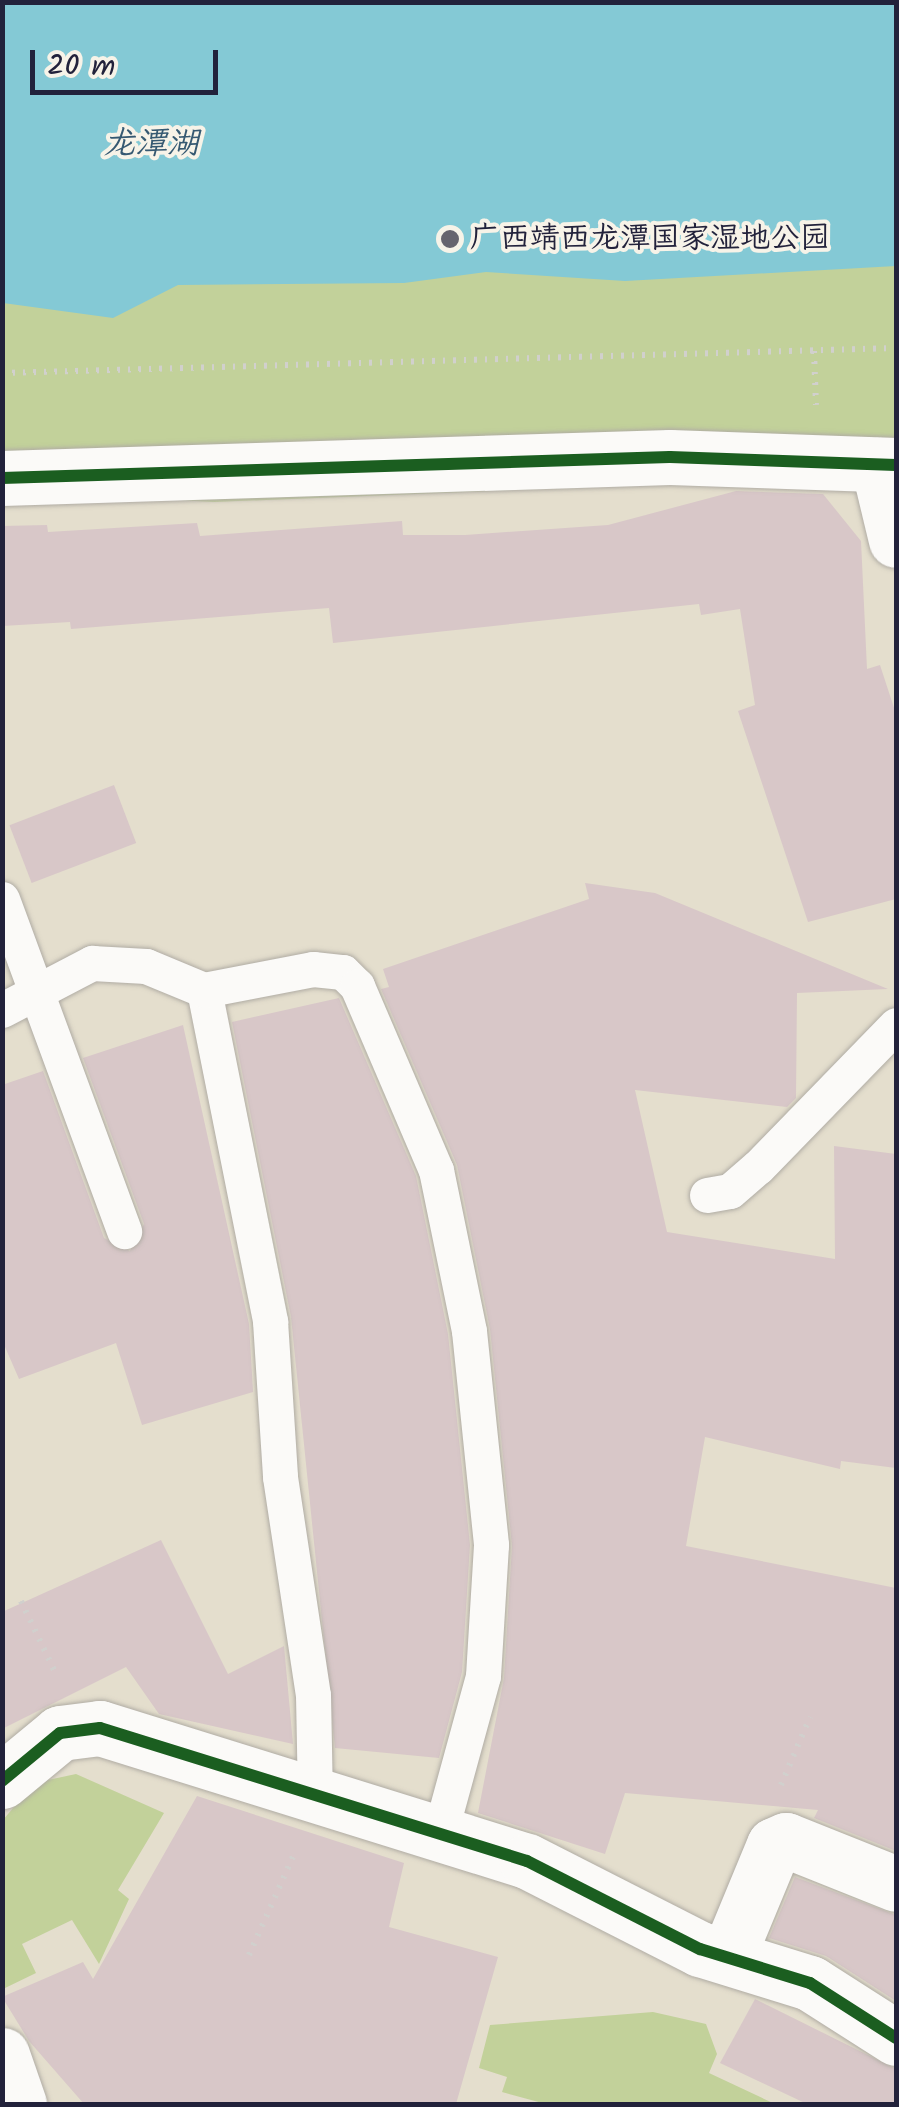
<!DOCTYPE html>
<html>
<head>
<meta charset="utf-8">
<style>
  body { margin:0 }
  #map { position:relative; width:899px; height:2107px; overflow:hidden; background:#e4decd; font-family:Kalam,"LXGW WenKai TC",sans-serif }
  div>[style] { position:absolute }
  .green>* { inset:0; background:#c2d19a }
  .water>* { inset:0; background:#84c9d5 }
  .building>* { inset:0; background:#d8c7c8; transform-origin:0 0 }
  .path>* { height:6px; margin-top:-3px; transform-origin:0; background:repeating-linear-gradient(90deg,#d1d0cd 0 2.5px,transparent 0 10.5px) }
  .roads { filter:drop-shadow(0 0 2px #b0aca4) drop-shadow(0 0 2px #b0aca4) }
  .service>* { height:35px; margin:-17.5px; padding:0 17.5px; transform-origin:17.5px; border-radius:17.5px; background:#fbfaf8 }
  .minor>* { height:55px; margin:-27.5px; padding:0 27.5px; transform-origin:27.5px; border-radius:27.5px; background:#fbfaf8 }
  .cycleway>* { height:12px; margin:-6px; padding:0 6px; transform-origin:6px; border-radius:6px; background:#1b5e20 }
  .dots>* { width:28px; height:28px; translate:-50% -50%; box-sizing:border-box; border:5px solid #f7f3e8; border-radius:50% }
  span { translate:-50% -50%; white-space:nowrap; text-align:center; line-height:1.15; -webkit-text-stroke:8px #f7f3e8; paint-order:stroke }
  .poi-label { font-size:30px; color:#22223b }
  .left { translate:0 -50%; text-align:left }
  .water-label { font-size:32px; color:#365972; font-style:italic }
  .frame { position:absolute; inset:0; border:5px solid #22223b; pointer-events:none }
  .scale { position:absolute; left:30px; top:50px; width:188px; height:45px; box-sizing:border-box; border:5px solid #22223b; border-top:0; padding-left:12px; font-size:30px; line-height:35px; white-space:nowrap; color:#22223b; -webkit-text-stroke:8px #f7f3e8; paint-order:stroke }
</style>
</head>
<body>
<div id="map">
  <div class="green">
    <i style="clip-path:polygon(2px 3px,896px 3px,896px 475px,214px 502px,3px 491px)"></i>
    <i style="clip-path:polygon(76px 1774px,164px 1813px,118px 1890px,129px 1899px,99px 1964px,72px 1920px,22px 1944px,36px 1973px,3px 1989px,3px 1820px,34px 1783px)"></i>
    <i style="clip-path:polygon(653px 2012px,706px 2024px,717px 2054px,709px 2073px,775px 2104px,546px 2104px,502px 2092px,507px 2077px,479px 2068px,490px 2025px)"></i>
  </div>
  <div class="water">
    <i style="clip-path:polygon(3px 2px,896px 3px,896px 266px,625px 281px,486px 272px,404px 283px,178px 285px,113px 318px,3px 303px)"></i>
  </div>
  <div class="building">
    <i style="clip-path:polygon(736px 491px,823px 494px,861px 541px,867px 669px,880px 665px,896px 714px,896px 899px,808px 922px,738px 711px,755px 705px,740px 609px,701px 615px,699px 604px,333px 643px,329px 608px,71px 629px,70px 622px,2px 626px,2px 526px,47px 525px,48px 532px,197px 523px,200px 536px,402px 521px,403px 535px,465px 535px,608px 525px)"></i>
    <i style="left:114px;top:785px;width:62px;height:112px;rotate:69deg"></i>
    <i style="clip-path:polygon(585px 883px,655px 893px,888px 989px,797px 993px,796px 1098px,787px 1107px,635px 1090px,667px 1232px,835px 1259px,834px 1146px,896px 1154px,896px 1468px,841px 1461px,840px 1469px,705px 1437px,686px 1546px,896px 1588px,896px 1851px,814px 1818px,818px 1810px,625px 1793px,605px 1854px,478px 1813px,504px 1678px,512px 1546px,490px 1329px,457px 1165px,381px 989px,389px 987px,383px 969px,589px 899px)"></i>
    <i style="clip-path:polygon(339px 998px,416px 1176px,448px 1334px,470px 1545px,462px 1672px,439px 1758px,335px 1748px,291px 1317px,232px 1022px)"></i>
    <i style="clip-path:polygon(183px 1025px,249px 1324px,253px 1392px,142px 1425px,116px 1343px,19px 1379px,2px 1340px,2px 1085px,43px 1071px,104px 1238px,130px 1251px,144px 1224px,83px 1058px)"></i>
    <i style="clip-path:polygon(161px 1540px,228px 1674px,284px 1646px,293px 1744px,159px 1714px,126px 1667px,2px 1729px,2px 1612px)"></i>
    <i style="clip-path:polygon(197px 1796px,404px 1863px,389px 1927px,498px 1957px,456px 2104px,84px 2104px,29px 2041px,2px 1997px,83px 1962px,93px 1979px)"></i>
    <i style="clip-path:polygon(795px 1877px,896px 1915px,896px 2001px,826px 1956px,769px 1938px)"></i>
    <i style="clip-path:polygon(755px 1999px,896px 2069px,896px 2104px,807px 2104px,720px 2063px)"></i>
  </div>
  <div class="path">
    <i style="left:814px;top:351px;width:54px;rotate:87.9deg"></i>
    <i style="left:2px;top:373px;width:894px;rotate:-1.6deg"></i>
    <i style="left:21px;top:1601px;width:79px;rotate:64.4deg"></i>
    <i style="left:781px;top:1785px;width:74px;rotate:-66.9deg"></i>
    <i style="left:249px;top:1955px;width:113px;rotate:-65.9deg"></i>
  </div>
  <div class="roads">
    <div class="service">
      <i style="left:2px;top:899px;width:354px;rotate:69.8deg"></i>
      <i style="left:204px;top:990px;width:338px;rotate:78.7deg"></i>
      <i style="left:270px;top:1321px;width:156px;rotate:86.3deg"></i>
      <i style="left:280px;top:1477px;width:220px;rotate:81.4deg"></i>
      <i style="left:313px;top:1695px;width:100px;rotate:88.9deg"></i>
      <i style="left:2px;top:1010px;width:102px;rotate:-27.6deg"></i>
      <i style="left:92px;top:963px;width:54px;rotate:3.2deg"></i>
      <i style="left:146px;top:966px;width:63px;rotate:22.5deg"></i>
      <i style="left:204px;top:990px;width:111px;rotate:-10.9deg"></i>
      <i style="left:313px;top:969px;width:30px;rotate:6deg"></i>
      <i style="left:343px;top:972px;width:20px;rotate:45deg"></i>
      <i style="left:357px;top:986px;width:200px;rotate:66.8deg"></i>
      <i style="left:436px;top:1170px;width:164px;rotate:78.4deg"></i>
      <i style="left:469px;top:1331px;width:215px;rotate:84.1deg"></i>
      <i style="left:491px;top:1545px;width:131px;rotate:93.5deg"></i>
      <i style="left:483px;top:1676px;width:163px;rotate:105.3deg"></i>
      <i style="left:707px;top:1195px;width:23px;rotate:-10deg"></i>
      <i style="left:730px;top:1191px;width:37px;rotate:-41deg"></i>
      <i style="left:758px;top:1167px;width:198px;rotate:-45.8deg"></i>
    </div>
    <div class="minor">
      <i style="left:878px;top:465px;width:77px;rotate:76.5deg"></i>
      <i style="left:2px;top:478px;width:668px;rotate:-1.8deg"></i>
      <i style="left:670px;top:457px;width:226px;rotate:2deg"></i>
      <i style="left:2px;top:1781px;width:75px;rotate:-39.6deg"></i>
      <i style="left:60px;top:1733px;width:40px;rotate:-7.1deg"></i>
      <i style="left:100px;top:1728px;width:447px;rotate:17.3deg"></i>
      <i style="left:527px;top:1861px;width:194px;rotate:27deg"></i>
      <i style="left:700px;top:1949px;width:115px;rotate:17.2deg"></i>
      <i style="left:810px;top:1983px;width:102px;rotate:32.6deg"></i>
      <i style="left:728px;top:1956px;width:120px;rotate:-67.5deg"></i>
      <i style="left:774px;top:1845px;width:13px;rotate:-23deg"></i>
      <i style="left:786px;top:1840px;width:118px;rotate:21.8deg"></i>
      <i style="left:2px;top:2055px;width:52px;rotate:70.9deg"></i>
    </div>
  </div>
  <div class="cycleway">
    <i style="left:2px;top:478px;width:668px;rotate:-1.8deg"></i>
    <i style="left:670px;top:457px;width:226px;rotate:2deg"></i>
    <i style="left:2px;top:1781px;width:75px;rotate:-39.6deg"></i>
    <i style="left:60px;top:1733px;width:40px;rotate:-7.1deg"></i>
    <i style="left:100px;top:1728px;width:447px;rotate:17.3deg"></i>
    <i style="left:527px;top:1861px;width:194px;rotate:27deg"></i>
    <i style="left:700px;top:1949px;width:115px;rotate:17.2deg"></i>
    <i style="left:810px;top:1983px;width:102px;rotate:32.6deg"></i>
  </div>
  <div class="dots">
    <i style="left:450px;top:239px;background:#66646e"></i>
  </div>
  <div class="poi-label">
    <span class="left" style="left:470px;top:239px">广西靖西龙潭国家湿地公园</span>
  </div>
  <div class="water-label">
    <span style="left:151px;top:145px">龙潭湖</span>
  </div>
  <div class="frame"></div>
  <div class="scale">20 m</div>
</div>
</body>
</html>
